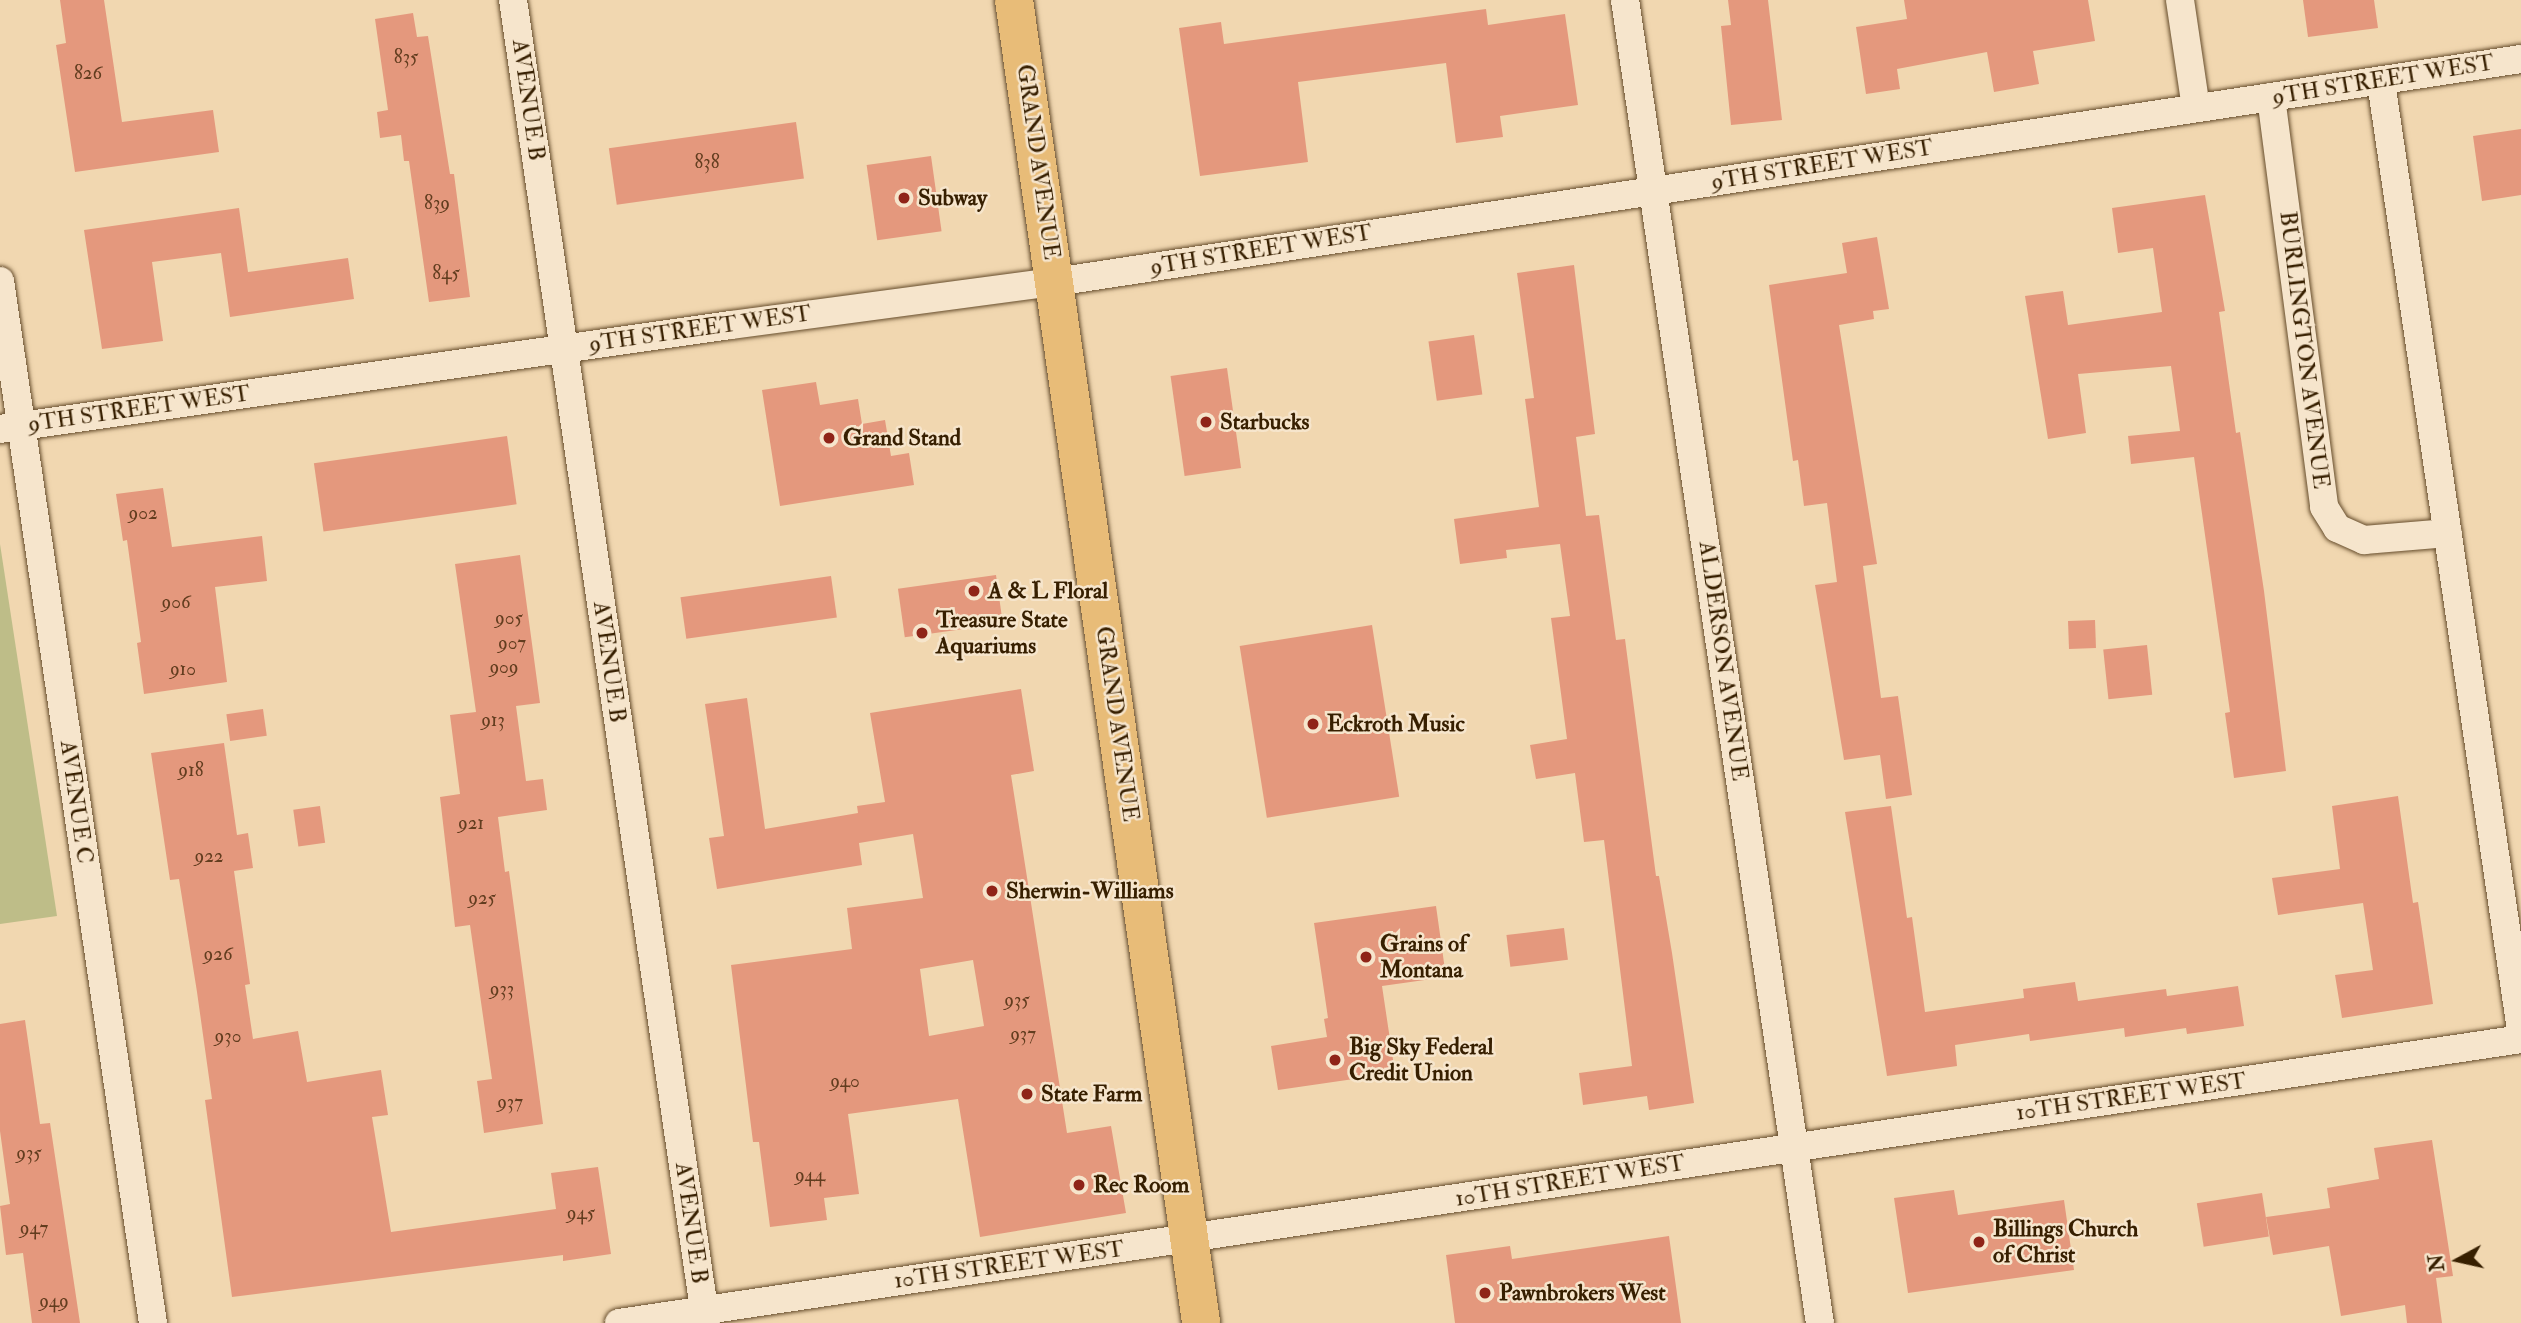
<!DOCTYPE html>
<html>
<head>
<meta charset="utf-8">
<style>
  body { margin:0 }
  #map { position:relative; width:2521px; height:1323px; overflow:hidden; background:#f1d7b0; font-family:"IM FELL Double Pica",serif }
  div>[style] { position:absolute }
  .green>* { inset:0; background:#bebd88 }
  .building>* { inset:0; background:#e4987d; transform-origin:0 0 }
  .roads { filter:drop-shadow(0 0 2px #664d2c) drop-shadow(0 0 2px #664d2c) }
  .minor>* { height:28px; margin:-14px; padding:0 14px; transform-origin:14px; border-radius:14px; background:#f6e5cc }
  .primary>* { height:38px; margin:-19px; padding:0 19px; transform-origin:19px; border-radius:19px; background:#e8bc78 }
  .dots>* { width:19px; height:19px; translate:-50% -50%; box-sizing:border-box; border:4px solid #f6e5cc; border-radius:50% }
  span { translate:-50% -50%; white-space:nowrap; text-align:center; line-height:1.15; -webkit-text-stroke:5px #f6e5cc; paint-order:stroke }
  .number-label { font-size:19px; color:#623d1f }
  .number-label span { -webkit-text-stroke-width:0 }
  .street-label { font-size:23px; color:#371f00 }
  .poi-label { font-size:23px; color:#371f00; font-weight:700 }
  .left { translate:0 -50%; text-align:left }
  .north { position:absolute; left:2423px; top:1225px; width:70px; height:70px; -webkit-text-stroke:5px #f6e5cc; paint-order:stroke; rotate:262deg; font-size:19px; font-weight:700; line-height:28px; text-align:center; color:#371f00 }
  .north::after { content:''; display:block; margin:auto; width:24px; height:32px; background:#371f00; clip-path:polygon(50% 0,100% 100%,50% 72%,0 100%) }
</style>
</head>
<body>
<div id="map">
  <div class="green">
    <i style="clip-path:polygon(0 544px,57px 916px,0 924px)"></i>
  </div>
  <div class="building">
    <i style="clip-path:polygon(60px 0,104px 0,122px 122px,213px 110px,219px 152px,75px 172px,56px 45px,66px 43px)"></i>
    <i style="clip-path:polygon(1728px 0,1768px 0,1782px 120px,1731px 125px,1721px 26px,1731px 25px)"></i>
    <i style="clip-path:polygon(1904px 0,2088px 0,2095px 41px,2033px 51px,2039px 84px,1994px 92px,1987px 52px,1897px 69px,1900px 89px,1866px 94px,1856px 27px,1907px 19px)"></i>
    <i style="clip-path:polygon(2303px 0,2374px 0,2378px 28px,2308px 37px)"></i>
    <i style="clip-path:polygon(1486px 9px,1488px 25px,1565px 14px,1578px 105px,1500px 116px,1503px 137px,1456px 143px,1446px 63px,1298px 82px,1308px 162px,1200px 176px,1179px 28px,1221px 22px,1224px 44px)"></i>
    <i style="clip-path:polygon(413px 13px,417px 37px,428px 36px,450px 174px,454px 174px,470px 297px,429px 302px,409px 161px,404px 161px,401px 135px,380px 138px,377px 112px,388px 110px,375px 19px)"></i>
    <i style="left:796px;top:122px;width:57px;height:189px;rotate:82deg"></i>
    <i style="clip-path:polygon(2521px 129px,2521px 195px,2482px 201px,2473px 136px)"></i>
    <i style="left:931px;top:156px;width:76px;height:65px;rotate:82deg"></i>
    <i style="clip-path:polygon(2205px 195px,2225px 311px,2219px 312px,2236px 433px,2240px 432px,2264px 591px,2286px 771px,2234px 778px,2225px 713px,2230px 712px,2194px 457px,2131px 464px,2128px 436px,2180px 431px,2171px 366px,2078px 374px,2086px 433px,2048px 439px,2025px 296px,2063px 291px,2068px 325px,2162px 312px,2153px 248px,2118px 253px,2112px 208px)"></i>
    <i style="clip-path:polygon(239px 208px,248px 272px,348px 258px,354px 299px,230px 317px,221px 253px,152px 262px,163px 341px,102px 349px,84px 230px)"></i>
    <i style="clip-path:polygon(1877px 237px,1889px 309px,1873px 311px,1874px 319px,1839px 325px,1877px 564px,1863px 566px,1881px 698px,1898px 696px,1912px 795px,1886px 799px,1880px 755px,1844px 760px,1815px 585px,1837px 582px,1827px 503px,1804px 506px,1798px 460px,1793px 461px,1769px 285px,1847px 273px,1842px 243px)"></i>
    <i style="clip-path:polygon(1574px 265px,1595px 434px,1576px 437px,1586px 516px,1599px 515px,1616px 640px,1625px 639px,1656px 876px,1659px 876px,1672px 953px,1694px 1103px,1649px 1110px,1647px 1096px,1583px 1105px,1579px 1073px,1632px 1066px,1604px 840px,1584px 842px,1575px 773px,1536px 779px,1530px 745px,1567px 739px,1551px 618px,1570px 616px,1560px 544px,1506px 550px,1507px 558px,1460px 564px,1454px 519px,1539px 507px,1525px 399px,1534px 398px,1517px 273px)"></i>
    <i style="left:1474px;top:335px;width:60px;height:46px;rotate:82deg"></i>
    <i style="left:1227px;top:368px;width:101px;height:57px;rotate:82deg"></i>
    <i style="clip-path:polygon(816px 382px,820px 405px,858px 399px,862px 424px,885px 420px,891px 456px,909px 453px,914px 485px,780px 506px,762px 390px)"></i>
    <i style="left:507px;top:436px;width:69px;height:195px;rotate:82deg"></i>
    <i style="clip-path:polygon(163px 488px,172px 547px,262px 536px,267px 581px,215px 587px,227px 682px,144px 694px,137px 643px,141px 642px,127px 540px,123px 541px,116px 494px)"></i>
    <i style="clip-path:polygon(520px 555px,540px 703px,516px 706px,526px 781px,543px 779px,547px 810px,498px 817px,505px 872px,509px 871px,543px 1124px,484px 1133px,477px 1081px,492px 1079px,470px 925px,455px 927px,440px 797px,460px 794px,450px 715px,476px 712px,455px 564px)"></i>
    <i style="left:996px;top:575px;width:49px;height:99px;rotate:82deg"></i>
    <i style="left:831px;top:576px;width:42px;height:152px;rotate:82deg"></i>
    <i style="left:2095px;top:620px;width:28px;height:27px;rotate:88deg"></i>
    <i style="left:1372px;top:625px;width:174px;height:134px;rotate:81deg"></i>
    <i style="left:2147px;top:645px;width:50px;height:44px;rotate:84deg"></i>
    <i style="clip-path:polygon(evenodd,1021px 689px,1034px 771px,1011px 775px,1067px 1133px,1111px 1126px,1126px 1213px,980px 1237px,958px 1099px,848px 1114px,859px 1194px,824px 1198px,827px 1220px,770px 1227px,759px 1142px,753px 1142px,731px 965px,852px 949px,847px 908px,923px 898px,913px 834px,859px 843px,862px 865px,717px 889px,709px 838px,724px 836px,705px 704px,747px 698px,765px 829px,858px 813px,857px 806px,885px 802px,870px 713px,1021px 689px,973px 960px,984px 1026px,929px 1036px,920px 969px,973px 960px)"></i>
    <i style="left:263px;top:709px;width:27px;height:37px;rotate:82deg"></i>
    <i style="clip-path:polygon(224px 743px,237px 835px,248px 833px,253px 868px,234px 871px,250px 984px,245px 985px,253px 1039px,298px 1031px,307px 1082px,381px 1070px,388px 1115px,372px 1117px,391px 1232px,556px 1209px,551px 1173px,598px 1167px,611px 1254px,563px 1261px,563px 1255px,232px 1297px,205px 1100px,212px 1099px,197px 992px,179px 879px,170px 880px,151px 753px)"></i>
    <i style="clip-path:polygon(2398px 796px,2413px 903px,2418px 902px,2433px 1004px,2342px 1018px,2335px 975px,2373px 970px,2363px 903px,2278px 915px,2272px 878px,2340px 869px,2332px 806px)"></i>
    <i style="left:320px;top:806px;width:37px;height:27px;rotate:82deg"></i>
    <i style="clip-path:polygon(1891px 806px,1907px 918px,1912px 917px,1925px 1012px,2024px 998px,2023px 989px,2075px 982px,2078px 1001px,2166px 989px,2167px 996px,2238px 986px,2244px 1026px,2187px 1034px,2186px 1028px,2125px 1037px,2124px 1028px,2030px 1041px,2029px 1034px,1955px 1045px,1957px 1066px,1887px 1076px,1845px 812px)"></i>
    <i style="clip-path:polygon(1436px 906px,1446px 977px,1382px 986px,1395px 1073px,1278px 1090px,1271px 1046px,1327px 1037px,1324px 1019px,1328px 1018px,1314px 923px)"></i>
    <i style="left:1564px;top:928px;width:32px;height:58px;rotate:83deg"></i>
    <i style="clip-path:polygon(25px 1020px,40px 1124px,50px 1123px,80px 1323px,32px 1323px,23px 1253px,6px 1255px,0 1206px,10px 1204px,0 1131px,0 1024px)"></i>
    <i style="clip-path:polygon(2432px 1140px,2453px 1276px,2436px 1278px,2442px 1323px,2407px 1323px,2405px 1305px,2341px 1316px,2329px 1246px,2273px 1255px,2266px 1217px,2330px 1208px,2327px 1188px,2379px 1179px,2374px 1148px)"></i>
    <i style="clip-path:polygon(1954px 1190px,1958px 1215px,2064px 1200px,2074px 1270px,1908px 1293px,1894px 1198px)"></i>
    <i style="left:2262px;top:1193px;width:44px;height:66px;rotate:81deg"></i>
    <i style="clip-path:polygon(1669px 1236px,1681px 1323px,1455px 1323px,1446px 1255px,1510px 1246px,1512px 1259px)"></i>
  </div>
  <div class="roads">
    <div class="minor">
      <i style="left:513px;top:0;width:1337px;rotate:81.7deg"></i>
      <i style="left:1625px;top:0;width:1337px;rotate:81.62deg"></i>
      <i style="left:2180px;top:0;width:109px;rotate:81.6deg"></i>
      <i style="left:2381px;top:82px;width:958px;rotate:81.6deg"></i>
      <i style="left:2271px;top:97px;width:413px;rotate:82.6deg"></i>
      <i style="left:2324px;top:507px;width:25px;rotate:58deg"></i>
      <i style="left:2337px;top:528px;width:30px;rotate:24deg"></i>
      <i style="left:2364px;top:540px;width:84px;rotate:-4.8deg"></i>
      <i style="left:0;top:281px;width:1053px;rotate:81.65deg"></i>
      <i style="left:0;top:429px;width:738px;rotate:-8.1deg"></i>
      <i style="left:731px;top:325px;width:327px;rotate:-7.6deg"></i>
      <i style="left:1055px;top:282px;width:1483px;rotate:-8.65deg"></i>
      <i style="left:619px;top:1323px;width:1923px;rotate:-8.49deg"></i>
    </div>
    <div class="primary">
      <i style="left:1014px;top:0;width:1336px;rotate:81.95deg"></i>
    </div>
  </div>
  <div class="dots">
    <i style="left:904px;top:198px;background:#8f2418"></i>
    <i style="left:1206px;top:422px;background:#8f2418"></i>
    <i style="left:829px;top:438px;background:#8f2418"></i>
    <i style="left:974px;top:591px;background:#8f2418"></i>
    <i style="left:922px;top:633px;background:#8f2418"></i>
    <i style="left:1313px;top:724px;background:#8f2418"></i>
    <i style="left:992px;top:891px;background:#8f2418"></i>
    <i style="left:1366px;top:957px;background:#8f2418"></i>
    <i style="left:1335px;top:1060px;background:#8f2418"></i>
    <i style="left:1027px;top:1094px;background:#8f2418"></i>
    <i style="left:1079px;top:1185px;background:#8f2418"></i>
    <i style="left:1979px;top:1242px;background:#8f2418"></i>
    <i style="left:1485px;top:1293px;background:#8f2418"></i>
  </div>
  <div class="number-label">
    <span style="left:406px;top:58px">835</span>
    <span style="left:88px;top:74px">826</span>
    <span style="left:707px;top:163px">838</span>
    <span style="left:437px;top:204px">839</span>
    <span style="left:446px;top:274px">845</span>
    <span style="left:143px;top:514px">902</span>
    <span style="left:176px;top:603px">906</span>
    <span style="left:509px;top:619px">905</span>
    <span style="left:512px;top:644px">907</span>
    <span style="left:504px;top:668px">909</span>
    <span style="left:183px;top:670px">910</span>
    <span style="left:493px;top:721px">913</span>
    <span style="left:191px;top:771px">918</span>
    <span style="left:471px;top:824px">921</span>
    <span style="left:209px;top:857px">922</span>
    <span style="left:482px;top:899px">925</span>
    <span style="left:218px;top:955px">926</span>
    <span style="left:502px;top:990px">933</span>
    <span style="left:1017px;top:1001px">935</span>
    <span style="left:1023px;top:1035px">937</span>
    <span style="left:228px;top:1037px">930</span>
    <span style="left:845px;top:1082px">940</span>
    <span style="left:510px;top:1103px">937</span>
    <span style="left:29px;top:1154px">935</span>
    <span style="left:810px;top:1176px">944</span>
    <span style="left:581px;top:1214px">945</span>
    <span style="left:34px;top:1229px">947</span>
    <span style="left:54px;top:1302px">949</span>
  </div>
  <div class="street-label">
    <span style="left:2383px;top:80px;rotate:-9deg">9TH STREET WEST</span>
    <span style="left:528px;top:100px;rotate:82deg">AVENUE B</span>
    <span style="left:1038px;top:162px;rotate:82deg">GRAND AVENUE</span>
    <span style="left:1822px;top:165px;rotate:-9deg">9TH STREET WEST</span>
    <span style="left:1261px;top:250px;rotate:-9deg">9TH STREET WEST</span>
    <span style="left:700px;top:329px;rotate:-8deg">9TH STREET WEST</span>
    <span style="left:2304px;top:350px;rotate:83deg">BURLINGTON AVENUE</span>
    <span style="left:139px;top:409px;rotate:-8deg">9TH STREET WEST</span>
    <span style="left:1723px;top:661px;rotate:82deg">ALDERSON AVENUE</span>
    <span style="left:609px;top:662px;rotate:82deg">AVENUE B</span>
    <span style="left:1117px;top:724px;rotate:82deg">GRAND AVENUE</span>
    <span style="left:76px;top:802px;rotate:82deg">AVENUE C</span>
    <span style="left:2131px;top:1097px;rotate:-8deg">10TH STREET WEST</span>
    <span style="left:1570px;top:1181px;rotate:-9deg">10TH STREET WEST</span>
    <span style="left:691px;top:1223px;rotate:82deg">AVENUE B</span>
    <span style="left:1009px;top:1265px;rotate:-8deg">10TH STREET WEST</span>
  </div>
  <div class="poi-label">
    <span class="left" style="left:918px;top:198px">Subway</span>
    <span class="left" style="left:1220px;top:422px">Starbucks</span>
    <span class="left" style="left:843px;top:438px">Grand Stand</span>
    <span class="left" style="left:988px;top:591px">A &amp; L Floral</span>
    <span class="left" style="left:936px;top:633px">Treasure State<br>Aquariums</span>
    <span class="left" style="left:1327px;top:724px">Eckroth Music</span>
    <span class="left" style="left:1006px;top:891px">Sherwin-Williams</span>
    <span class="left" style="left:1380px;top:957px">Grains of<br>Montana</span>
    <span class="left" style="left:1349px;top:1060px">Big Sky Federal<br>Credit Union</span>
    <span class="left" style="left:1041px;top:1094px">State Farm</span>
    <span class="left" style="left:1093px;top:1185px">Rec Room</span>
    <span class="left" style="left:1993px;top:1242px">Billings Church<br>of Christ</span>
    <span class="left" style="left:1499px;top:1293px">Pawnbrokers West</span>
  </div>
  <div class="north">N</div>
</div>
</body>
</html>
